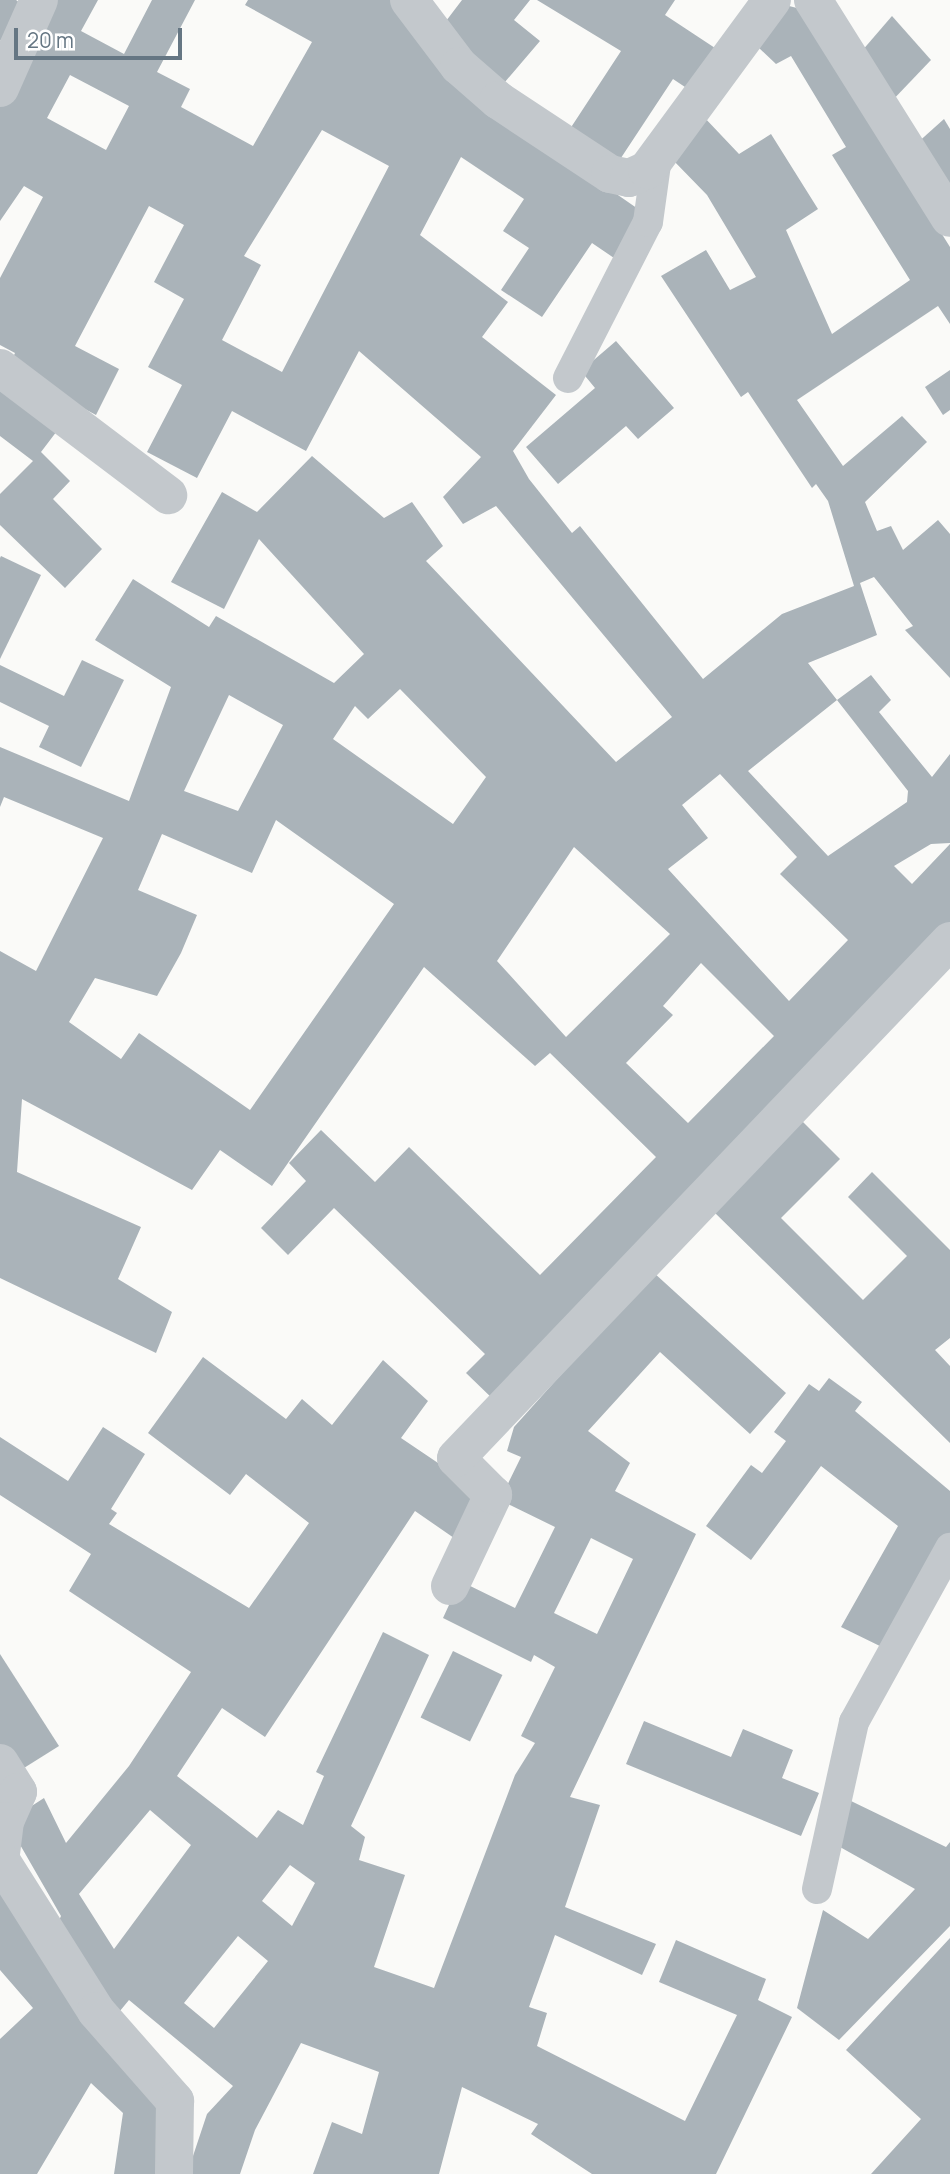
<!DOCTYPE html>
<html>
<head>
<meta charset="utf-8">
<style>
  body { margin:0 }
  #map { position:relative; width:950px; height:2174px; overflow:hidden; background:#fafaf8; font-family:Manrope,sans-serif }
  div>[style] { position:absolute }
  .building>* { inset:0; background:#aab3b9; transform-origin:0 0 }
  .service>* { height:30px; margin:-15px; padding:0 15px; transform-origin:15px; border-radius:15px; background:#c3c8cc }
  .minor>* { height:38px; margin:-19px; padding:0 19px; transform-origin:19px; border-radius:19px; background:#c3c8cc }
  span { translate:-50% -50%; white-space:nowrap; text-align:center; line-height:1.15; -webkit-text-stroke:7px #fff; paint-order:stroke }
  .scale { position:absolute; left:14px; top:28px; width:168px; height:32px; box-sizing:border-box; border:4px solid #657683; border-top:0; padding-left:9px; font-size:21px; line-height:24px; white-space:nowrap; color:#657683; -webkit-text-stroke:5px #fff; paint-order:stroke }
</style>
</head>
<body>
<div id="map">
  <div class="building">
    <i style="clip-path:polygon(0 0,16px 0,28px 9px,0 41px)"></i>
    <i style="clip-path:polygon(evenodd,53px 0,98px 0,81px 31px,124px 54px,152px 0,195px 0,157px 72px,190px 89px,181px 107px,253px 146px,312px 42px,245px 5px,248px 0,393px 0,488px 105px,641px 211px,614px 258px,592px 243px,542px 317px,501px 290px,529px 248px,503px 231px,524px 199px,461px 157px,420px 235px,508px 302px,482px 337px,556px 395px,513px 451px,529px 479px,572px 533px,580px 526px,703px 679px,782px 614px,854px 586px,828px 501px,816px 484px,812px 488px,748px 392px,741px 397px,661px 276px,706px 250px,730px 290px,756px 277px,707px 195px,671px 158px,703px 116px,739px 154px,771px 134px,818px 209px,786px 230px,832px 334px,910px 280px,832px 155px,846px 147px,791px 56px,776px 64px,758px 47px,785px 5px,801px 9px,950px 247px,950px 324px,938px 306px,797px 400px,843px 466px,902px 416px,927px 442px,865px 502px,877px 531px,891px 526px,903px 550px,938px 520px,950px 534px,950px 678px,905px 630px,913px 626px,874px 577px,860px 583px,877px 635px,808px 663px,837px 700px,871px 675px,891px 700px,879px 712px,932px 777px,950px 754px,950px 843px,931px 844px,894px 866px,912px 884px,950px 844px,950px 931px,495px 1401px,466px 1373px,485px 1354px,334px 1208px,288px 1255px,261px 1228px,306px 1181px,289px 1163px,321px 1130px,375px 1182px,409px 1147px,540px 1275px,656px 1157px,550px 1053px,535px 1066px,424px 967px,272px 1186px,220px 1150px,192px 1190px,22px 1099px,17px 1172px,141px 1227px,118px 1279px,172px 1312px,156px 1353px,0 1278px,0 951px,36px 971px,103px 838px,4px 797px,0 807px,0 747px,129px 801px,171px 687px,95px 640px,133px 579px,209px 627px,216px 616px,334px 683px,364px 654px,259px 539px,224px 609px,171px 582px,222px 492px,257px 512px,312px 456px,384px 518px,412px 502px,443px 546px,426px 561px,616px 762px,672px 717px,496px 506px,463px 524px,443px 497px,481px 457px,359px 351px,306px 451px,232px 411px,197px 478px,147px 452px,182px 385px,148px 367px,184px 299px,154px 282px,184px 225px,149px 206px,75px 346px,119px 369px,96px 415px,8px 368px,15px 353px,0 345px,0 278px,43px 197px,24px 186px,0 221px,0 100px,53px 0,70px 75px,129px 106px,106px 150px,47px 118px,70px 75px,53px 0,322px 130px,389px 166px,282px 372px,222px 340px,261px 265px,244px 256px,322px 130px,53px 0,400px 689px,486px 777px,453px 824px,333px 739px,355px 706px,368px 719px,400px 689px,53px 0,229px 695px,283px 725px,238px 811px,184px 791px,229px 695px,53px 0,837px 700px,908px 791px,907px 802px,828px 856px,748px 771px,837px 700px,53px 0,720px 774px,797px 857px,780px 874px,848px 940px,789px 1001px,668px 869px,708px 838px,682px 805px,720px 774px,53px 0,276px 820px,394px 904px,250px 1110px,139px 1033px,121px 1059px,69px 1022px,95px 978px,157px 996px,181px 953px,197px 915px,138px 890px,162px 834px,252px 873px,276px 820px,53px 0,574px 847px,670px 934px,566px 1037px,497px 961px,574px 847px,53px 0,701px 963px,774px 1036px,688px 1123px,626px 1063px,673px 1015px,663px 1006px,701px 963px)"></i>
    <i style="clip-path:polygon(462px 0,530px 0,514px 20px,540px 41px,499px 89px,443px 25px)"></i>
    <i style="clip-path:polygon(537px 0,675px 0,665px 15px,715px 48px,688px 89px,673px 79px,615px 167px,566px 135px,621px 51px)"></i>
    <i style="clip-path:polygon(892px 16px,931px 60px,889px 104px,861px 52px)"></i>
    <i style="clip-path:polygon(944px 119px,950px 129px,950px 205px,915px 145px)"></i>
    <i style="clip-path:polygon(616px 341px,674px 408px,638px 439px,626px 426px,558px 484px,526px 447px,595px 388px,581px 371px)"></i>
    <i style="clip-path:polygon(950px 370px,950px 410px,943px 415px,925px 387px)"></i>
    <i style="clip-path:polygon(0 382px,60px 427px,41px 452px,70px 481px,53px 499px,102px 549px,65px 588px,0 525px,0 494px,33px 461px,0 436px)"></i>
    <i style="clip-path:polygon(1px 556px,41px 575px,0 659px,0 558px)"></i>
    <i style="clip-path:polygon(82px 660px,124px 680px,81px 767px,39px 747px,49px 726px,0 702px,0 665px,64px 696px)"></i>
    <i style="clip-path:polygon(802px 1121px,840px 1159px,781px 1218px,863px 1300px,907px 1256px,848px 1197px,872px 1172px,950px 1250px,950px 1338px,935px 1350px,950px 1366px,950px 1443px,713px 1211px)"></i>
    <i style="clip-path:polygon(evenodd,653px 1272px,786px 1393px,750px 1434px,660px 1352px,588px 1431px,630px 1463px,615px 1491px,696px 1534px,570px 1797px,600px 1805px,565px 1907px,656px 1944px,642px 1975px,555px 1935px,529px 2007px,547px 2013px,537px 2046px,685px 2121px,737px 2015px,659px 1982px,676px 1940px,766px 1979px,758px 2000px,792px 2017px,716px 2174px,592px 2174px,531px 2134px,538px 2124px,462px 2087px,439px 2174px,313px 2174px,332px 2122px,362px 2134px,379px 2072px,301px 2043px,255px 2130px,240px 2174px,187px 2174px,207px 2114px,233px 2086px,129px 2000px,115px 2017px,55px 1929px,61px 1916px,7px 1822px,44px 1798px,66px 1843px,129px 1766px,191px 1672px,69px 1591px,91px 1554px,0 1495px,0 1437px,68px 1481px,103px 1427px,145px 1454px,111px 1509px,117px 1513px,109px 1524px,249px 1608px,309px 1523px,246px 1474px,230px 1495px,148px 1433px,203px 1357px,286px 1419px,302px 1399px,332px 1425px,383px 1360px,428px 1401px,401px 1438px,484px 1494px,454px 1538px,415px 1511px,265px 1737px,222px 1708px,177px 1776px,257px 1838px,278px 1810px,303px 1825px,324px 1776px,316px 1772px,383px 1632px,429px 1655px,351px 1826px,365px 1837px,359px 1860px,405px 1875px,374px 1967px,434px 1988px,515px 1775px,535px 1743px,521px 1736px,555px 1667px,534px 1655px,531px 1662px,443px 1618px,460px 1581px,515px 1608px,555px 1527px,500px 1500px,521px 1457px,507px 1451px,514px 1427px,653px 1272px,591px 1538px,633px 1559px,597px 1634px,554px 1613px,591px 1538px,653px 1272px,150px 1810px,191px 1845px,114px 1949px,79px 1894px,150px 1810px,653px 1272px,290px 1865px,315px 1883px,292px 1926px,262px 1901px,290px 1865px,653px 1272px,238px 1936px,268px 1961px,214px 2028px,184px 2003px,238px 1936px)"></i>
    <i style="clip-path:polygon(829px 1378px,862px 1402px,855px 1411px,950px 1491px,950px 1534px,888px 1650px,841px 1627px,898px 1526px,821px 1466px,751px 1560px,706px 1526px,751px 1465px,762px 1473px,786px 1441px,774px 1432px,809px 1384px,819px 1391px)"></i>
    <i style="left:453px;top:1651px;width:55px;height:74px;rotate:26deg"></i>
    <i style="clip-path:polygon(0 1654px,59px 1746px,16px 1773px,0 1748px)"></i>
    <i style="clip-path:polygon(644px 1721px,731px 1757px,743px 1729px,793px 1750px,782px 1778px,819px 1793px,801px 1836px,626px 1764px)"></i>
    <i style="clip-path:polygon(851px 1801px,946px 1847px,950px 1842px,950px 1926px,839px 2040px,797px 2008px,823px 1910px,868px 1939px,915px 1889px,840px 1847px)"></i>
    <i style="clip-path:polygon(0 1887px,165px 2107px,157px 2174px,114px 2174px,123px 2113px,91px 2083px,37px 2174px,0 2174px,0 2039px,33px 2008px,0 1970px)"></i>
    <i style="clip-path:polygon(950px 1938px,950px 2174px,871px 2174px,921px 2119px,846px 2050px)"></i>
  </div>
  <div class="service">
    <i style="left:568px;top:378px;width:175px;rotate:-62.9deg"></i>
    <i style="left:648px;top:222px;width:66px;rotate:-82.1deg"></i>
    <i style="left:817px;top:1889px;width:171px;rotate:-77.5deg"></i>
    <i style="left:854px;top:1722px;width:199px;rotate:-61.1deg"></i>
  </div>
  <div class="minor">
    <i style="left:409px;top:0;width:83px;rotate:52.9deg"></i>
    <i style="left:459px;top:66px;width:52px;rotate:41.1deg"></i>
    <i style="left:498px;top:100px;width:134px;rotate:33.5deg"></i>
    <i style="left:610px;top:174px;width:19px;rotate:12deg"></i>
    <i style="left:629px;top:178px;width:20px;rotate:-24deg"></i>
    <i style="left:647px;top:170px;width:211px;rotate:-53.7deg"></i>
    <i style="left:813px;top:0;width:257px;rotate:57.9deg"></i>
    <i style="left:0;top:88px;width:96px;rotate:-66.1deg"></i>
    <i style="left:0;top:368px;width:211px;rotate:37.1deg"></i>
    <i style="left:450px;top:1586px;width:101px;rotate:-64.7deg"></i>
    <i style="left:493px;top:1495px;width:52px;rotate:-135deg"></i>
    <i style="left:456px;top:1458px;width:715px;rotate:-46.3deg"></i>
    <i style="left:0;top:1763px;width:34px;rotate:58deg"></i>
    <i style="left:18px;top:1792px;width:32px;rotate:114deg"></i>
    <i style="left:5px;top:1821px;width:38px;rotate:97deg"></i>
    <i style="left:0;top:1859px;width:180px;rotate:57.7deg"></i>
    <i style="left:96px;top:2011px;width:120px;rotate:48.7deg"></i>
    <i style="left:175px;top:2101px;width:73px;rotate:90.8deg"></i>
  </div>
  <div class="scale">20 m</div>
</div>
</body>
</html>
